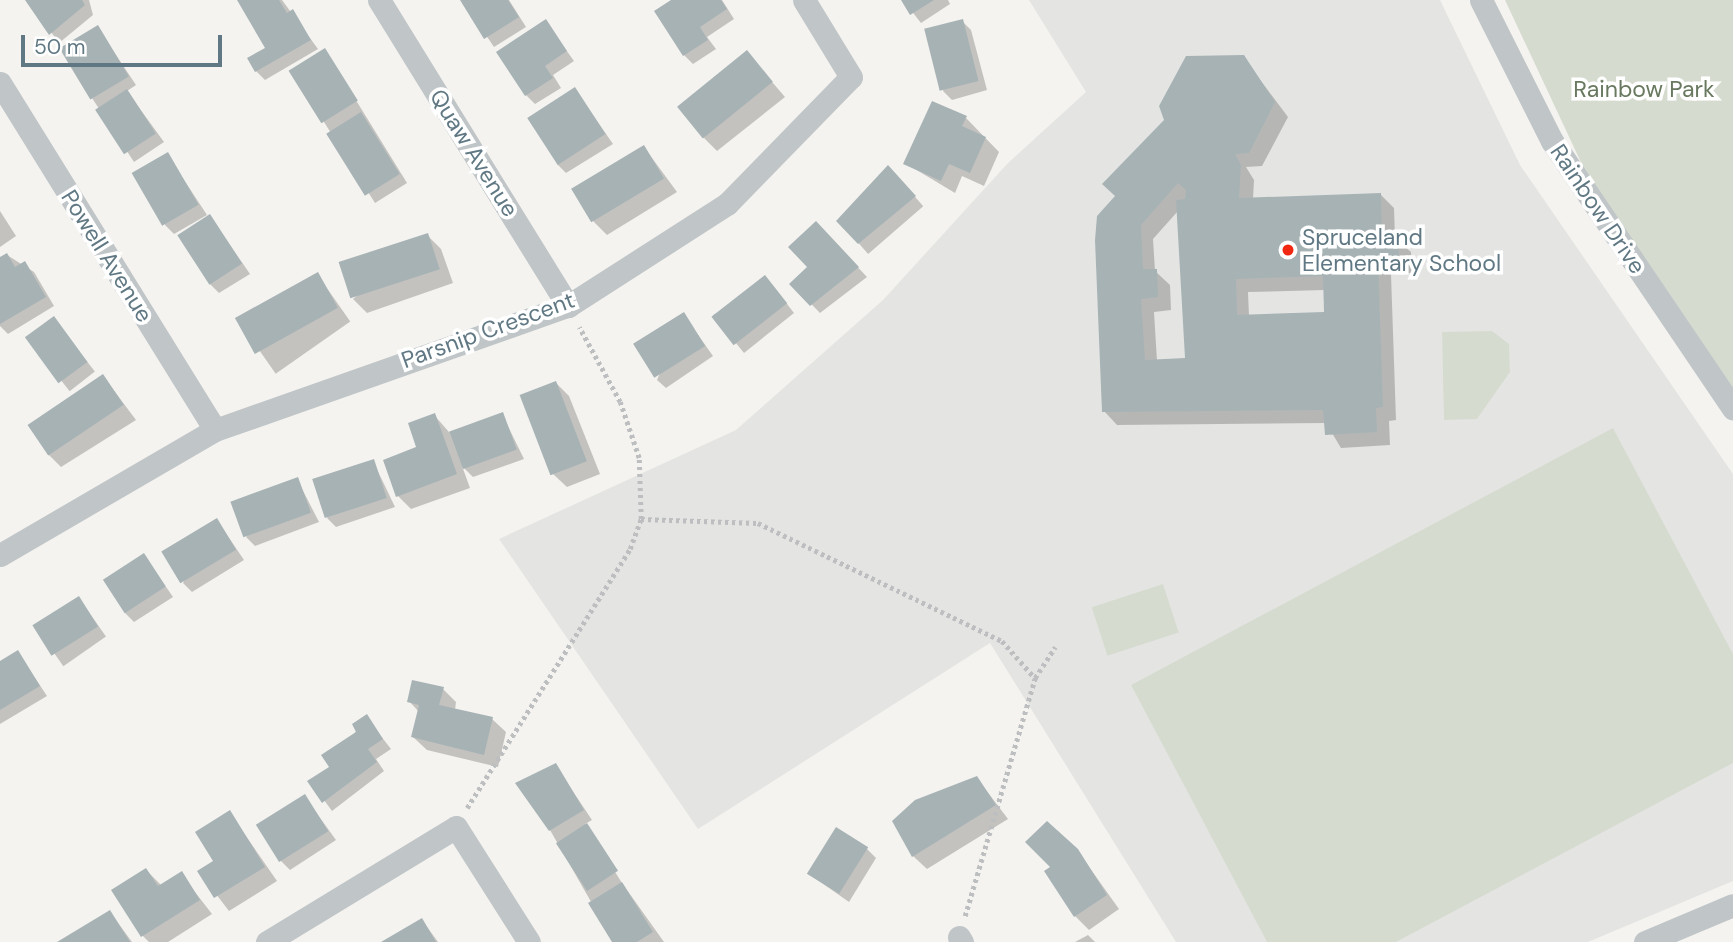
<!DOCTYPE html>
<html>
<head>
<meta charset="utf-8">
<style>
  body { margin:0 }
  #map { position:relative; width:1733px; height:942px; overflow:hidden; background:#f4f3ef; font-family:"DM Sans",sans-serif }
  div>[style] { position:absolute }
  .built>* { inset:0; background:#e4e5e3 }
  .green>* { inset:0; background:#d6dbd0; transform-origin:0 0 }
  .shadow>* { inset:0; background:#0003; transform-origin:0 0 }
  .building>* { inset:0; background:#a7b2b5; transform-origin:0 0 }
  .path>* { height:4.5px; margin-top:-2.25px; transform-origin:0; background:repeating-linear-gradient(90deg,#bcbec0 0 3.5px,transparent 0 7px) }
  .street>* { height:23px; margin:-11.5px; padding:0 11.5px; transform-origin:11.5px; border-radius:11.5px; background:#c0c5c8 }
  .dots>* { width:19px; height:19px; translate:-50% -50%; box-sizing:border-box; border:4px solid #fff; border-radius:50% }
  span { translate:-50% -50%; white-space:nowrap; text-align:center; line-height:1.15; -webkit-text-stroke:7px #fff; paint-order:stroke }
  .park-label { font-size:23px; color:#68795f }
  .street-label { font-size:23px; color:#607883 }
  .poi-label { font-size:23px; color:#607883 }
  .left { translate:0 -50%; text-align:left }
  .scale { position:absolute; left:21px; top:35px; width:201px; height:32px; box-sizing:border-box; border:4px solid #607883; border-top:0; padding-left:9px; font-size:21px; line-height:24px; white-space:nowrap; color:#607883; -webkit-text-stroke:5px #fff; paint-order:stroke }
</style>
</head>
<body>
<div id="map">
  <div class="built">
    <i style="clip-path:polygon(1029px 0,1440px 0,1520px 165px,1733px 474px,1733px 881px,1588px 942px,1176px 942px,990px 643px,698px 829px,499px 539px,736px 430px,883px 300px,1008px 163px,1086px 92px)"></i>
  </div>
  <div class="green">
    <i style="clip-path:polygon(1505px 0,1733px 0,1733px 388px,1585px 171px)"></i>
    <i style="clip-path:polygon(1492px 331px,1509px 344px,1510px 372px,1477px 419px,1444px 420px,1442px 332px)"></i>
    <i style="clip-path:polygon(1613px 428px,1733px 654px,1733px 763px,1396px 942px,1267px 942px,1131px 685px)"></i>
    <i style="left:1163px;top:584px;width:51px;height:75px;rotate:72deg"></i>
  </div>
  <div class="shadow">
    <i style="clip-path:polygon(28px 0,89px 0,93px 15px,59px 43px)"></i>
    <i style="clip-path:polygon(241px 0,282px 0,318px 49px,265px 80px,256px 71px,268px 49px)"></i>
    <i style="clip-path:polygon(462px 0,509px 0,526px 27px,494px 47px)"></i>
    <i style="clip-path:polygon(675px 0,722px 0,734px 19px,707px 37px,716px 49px,693px 64px,684px 55px)"></i>
    <i style="clip-path:polygon(903px 0,948px 0,950px 4px,921px 23px)"></i>
    <i style="clip-path:polygon(962px 21px,971px 30px,987px 90px,952px 100px,943px 91px)"></i>
    <i style="clip-path:polygon(546px 22px,574px 61px,553px 75px,561px 88px,535px 104px,526px 95px)"></i>
    <i style="clip-path:polygon(98px 28px,136px 85px,127px 91px,164px 142px,134px 162px,92px 98px)"></i>
    <i style="clip-path:polygon(325px 50px,407px 183px,375px 203px,324px 122px)"></i>
    <i style="clip-path:polygon(747px 53px,785px 97px,717px 151px,704px 138px)"></i>
    <i style="clip-path:polygon(evenodd,1243px 57px,1288px 117px,1262px 166px,1246px 167px,1254px 180px,1253px 199px,1381px 195px,1394px 208px,1395px 238px,1411px 252px,1412px 273px,1391px 274px,1396px 420px,1389px 421px,1390px 445px,1341px 448px,1326px 423px,1117px 425px,1104px 411px,1097px 240px,1243px 57px,1178px 211px,1187px 360px,1157px 361px,1154px 312px,1171px 310px,1170px 285px,1155px 271px,1153px 239px,1178px 211px,1243px 57px,1325px 290px,1326px 314px,1249px 316px,1248px 292px,1325px 290px)"></i>
    <i style="clip-path:polygon(575px 89px,613px 144px,566px 173px,557px 164px)"></i>
    <i style="clip-path:polygon(966px 118px,999px 152px,984px 186px,962px 176px,955px 193px,905px 163px)"></i>
    <i style="clip-path:polygon(644px 147px,677px 192px,607px 235px,593px 221px)"></i>
    <i style="clip-path:polygon(167px 154px,207px 215px,174px 234px,165px 225px)"></i>
    <i style="left:897px;top:176px;width:40px;height:73px;rotate:49deg"></i>
    <i style="clip-path:polygon(0 211px,16px 236px,0 247px)"></i>
    <i style="clip-path:polygon(210px 216px,250px 274px,219px 293px,210px 284px)"></i>
    <i style="clip-path:polygon(825px 232px,867px 277px,820px 313px,792px 284px,809px 267px)"></i>
    <i style="clip-path:polygon(427px 235px,441px 249px,453px 283px,367px 313px,353px 299px)"></i>
    <i style="clip-path:polygon(7px 255px,34px 272px,54px 306px,8px 334px,0 326px,0 259px)"></i>
    <i style="left:317px;top:274px;width:58px;height:91px;rotate:55deg"></i>
    <i style="clip-path:polygon(774px 287px,794px 313px,744px 353px,713px 315px)"></i>
    <i style="clip-path:polygon(684px 315px,713px 356px,666px 388px,657px 380px)"></i>
    <i style="left:53px;top:318px;width:68px;height:32px;rotate:52deg"></i>
    <i style="clip-path:polygon(103px 376px,136px 420px,61px 467px,48px 454px)"></i>
    <i style="clip-path:polygon(556px 383px,569px 396px,600px 474px,567px 487px,553px 474px)"></i>
    <i style="clip-path:polygon(502px 414px,524px 459px,473px 477px,462px 466px,470px 488px,411px 509px,398px 496px,434px 415px,449px 432px)"></i>
    <i style="clip-path:polygon(373px 461px,395px 507px,336px 527px,327px 518px)"></i>
    <i style="clip-path:polygon(297px 479px,319px 522px,255px 546px,246px 537px)"></i>
    <i style="clip-path:polygon(217px 520px,244px 560px,192px 592px,183px 583px)"></i>
    <i style="clip-path:polygon(144px 555px,173px 597px,134px 622px,125px 613px)"></i>
    <i style="left:79px;top:598px;width:47px;height:52px;rotate:55deg"></i>
    <i style="clip-path:polygon(18px 652px,47px 696px,0 724px,0 663px)"></i>
    <i style="clip-path:polygon(443px 689px,456px 702px,455px 710px,492px 719px,506px 732px,498px 767px,427px 750px,413px 737px,419px 712px,409px 701px)"></i>
    <i style="clip-path:polygon(366px 717px,391px 749px,376px 759px,384px 771px,332px 811px,310px 781px,331px 767px)"></i>
    <i style="clip-path:polygon(556px 766px,592px 820px,585px 824px,622px 883px,664px 942px,614px 942px,550px 830px)"></i>
    <i style="clip-path:polygon(977px 778px,1008px 819px,927px 869px,913px 856px)"></i>
    <i style="clip-path:polygon(305px 797px,336px 840px,290px 870px,281px 861px)"></i>
    <i style="clip-path:polygon(230px 813px,277px 881px,229px 911px,199px 872px,216px 861px)"></i>
    <i style="clip-path:polygon(867px 849px,876px 858px,849px 902px,809px 874px)"></i>
    <i style="clip-path:polygon(1077px 850px,1119px 909px,1089px 930px,1075px 916px)"></i>
    <i style="clip-path:polygon(146px 870px,162px 886px,181px 874px,212px 914px,168px 942px,149px 942px,143px 936px)"></i>
    <i style="clip-path:polygon(110px 912px,132px 942px,61px 942px)"></i>
    <i style="clip-path:polygon(422px 920px,438px 942px,385px 942px)"></i>
    <i style="clip-path:polygon(1088px 935px,1095px 942px,1075px 942px)"></i>
  </div>
  <div class="building">
    <i style="clip-path:polygon(25px 0,82px 0,85px 5px,49px 35px)"></i>
    <i style="clip-path:polygon(237px 0,279px 0,287px 13px,293px 9px,311px 40px,255px 72px,247px 58px,265px 48px)"></i>
    <i style="clip-path:polygon(460px 0,508px 0,519px 17px,484px 39px)"></i>
    <i style="clip-path:polygon(671px 0,721px 0,727px 9px,700px 27px,708px 40px,683px 56px,654px 11px)"></i>
    <i style="clip-path:polygon(901px 0,934px 0,910px 15px)"></i>
    <i style="clip-path:polygon(546px 19px,567px 51px,545px 66px,553px 78px,525px 96px,496px 52px)"></i>
    <i style="left:963px;top:19px;width:64px;height:40px;rotate:76deg"></i>
    <i style="left:98px;top:25px;width:60px;height:45px;rotate:59deg"></i>
    <i style="left:325px;top:48px;width:62px;height:43px;rotate:58deg"></i>
    <i style="left:747px;top:50px;width:41px;height:90px;rotate:51deg"></i>
    <i style="clip-path:polygon(evenodd,1244px 55px,1275px 102px,1249px 153px,1235px 154px,1241px 165px,1239px 198px,1381px 193px,1382px 237px,1398px 237px,1399px 260px,1378px 261px,1383px 407px,1376px 408px,1377px 432px,1325px 435px,1323px 410px,1102px 412px,1095px 240px,1097px 216px,1115px 196px,1102px 184px,1164px 120px,1159px 106px,1186px 56px,1244px 55px,1178px 183px,1186px 190px,1185px 199px,1176px 200px,1185px 358px,1145px 360px,1141px 299px,1158px 297px,1157px 269px,1143px 269px,1141px 225px,1178px 183px,1244px 55px,1323px 276px,1324px 312px,1237px 315px,1236px 279px,1323px 276px)"></i>
    <i style="left:575px;top:87px;width:56px;height:57px;rotate:57deg"></i>
    <i style="left:127px;top:89px;width:53px;height:38px;rotate:57deg"></i>
    <i style="clip-path:polygon(932px 101px,967px 116px,962px 126px,986px 137px,970px 173px,949px 164px,941px 181px,903px 164px)"></i>
    <i style="left:361px;top:112px;width:73px;height:41px;rotate:58deg"></i>
    <i style="left:644px;top:145px;width:39px;height:85px;rotate:59deg"></i>
    <i style="left:168px;top:152px;width:61px;height:42px;rotate:60deg"></i>
    <i style="clip-path:polygon(888px 165px,916px 196px,858px 244px,836px 221px)"></i>
    <i style="left:210px;top:214px;width:59px;height:39px;rotate:57deg"></i>
    <i style="clip-path:polygon(816px 221px,859px 267px,810px 306px,789px 284px,807px 267px,788px 247px)"></i>
    <i style="left:428px;top:233px;width:38px;height:94px;rotate:72deg"></i>
    <i style="clip-path:polygon(7px 253px,15px 267px,25px 261px,46px 297px,0 324px,0 257px)"></i>
    <i style="left:318px;top:272px;width:41px;height:95px;rotate:61deg"></i>
    <i style="left:765px;top:275px;width:36px;height:68px;rotate:52deg"></i>
    <i style="left:684px;top:312px;width:40px;height:60px;rotate:58deg"></i>
    <i style="left:54px;top:316px;width:57px;height:36px;rotate:54deg"></i>
    <i style="left:103px;top:374px;width:37px;height:91px;rotate:56deg"></i>
    <i style="left:556px;top:381px;width:86px;height:39px;rotate:69deg"></i>
    <i style="left:503px;top:412px;width:40px;height:57px;rotate:70deg"></i>
    <i style="clip-path:polygon(435px 413px,457px 474px,396px 497px,383px 460px,416px 447px,408px 423px)"></i>
    <i style="left:374px;top:459px;width:41px;height:65px;rotate:72deg"></i>
    <i style="left:298px;top:477px;width:38px;height:72px;rotate:70deg"></i>
    <i style="left:217px;top:518px;width:37px;height:65px;rotate:59deg"></i>
    <i style="left:144px;top:553px;width:40px;height:49px;rotate:57deg"></i>
    <i style="left:79px;top:596px;width:36px;height:55px;rotate:58deg"></i>
    <i style="clip-path:polygon(18px 650px,40px 686px,0 710px,0 661px)"></i>
    <i style="clip-path:polygon(412px 680px,444px 687px,439px 705px,493px 717px,484px 755px,411px 737px,419px 705px,407px 702px)"></i>
    <i style="clip-path:polygon(367px 714px,383px 739px,368px 749px,377px 762px,322px 803px,307px 781px,329px 767px,321px 755px,356px 732px,352px 724px)"></i>
    <i style="clip-path:polygon(556px 763px,584px 810px,549px 831px,515px 783px)"></i>
    <i style="clip-path:polygon(977px 776px,996px 805px,912px 857px,892px 821px,915px 800px)"></i>
    <i style="left:305px;top:794px;width:44px;height:58px;rotate:58deg"></i>
    <i style="clip-path:polygon(230px 810px,265px 867px,214px 898px,197px 871px,213px 861px,195px 832px)"></i>
    <i style="clip-path:polygon(1047px 821px,1078px 849px,1107px 895px,1074px 917px,1044px 871px,1050px 867px,1025px 842px)"></i>
    <i style="left:587px;top:823px;width:57px;height:37px;rotate:57deg"></i>
    <i style="left:836px;top:827px;width:38px;height:55px;rotate:32deg"></i>
    <i style="clip-path:polygon(146px 868px,158px 886px,182px 871px,200px 900px,141px 937px,111px 890px)"></i>
    <i style="clip-path:polygon(622px 882px,653px 932px,637px 942px,612px 942px,588px 903px)"></i>
    <i style="clip-path:polygon(110px 910px,130px 942px,57px 942px)"></i>
    <i style="clip-path:polygon(422px 918px,436px 942px,381px 942px)"></i>
  </div>
  <div class="path">
    <i style="left:641px;top:519px;width:117px;rotate:2deg"></i>
    <i style="left:758px;top:523px;width:271px;rotate:25.8deg"></i>
    <i style="left:1002px;top:641px;width:50px;rotate:48.3deg"></i>
    <i style="left:467px;top:808px;width:306px;rotate:-57.8deg"></i>
    <i style="left:630px;top:549px;width:32px;rotate:-70deg"></i>
    <i style="left:641px;top:519px;width:61px;rotate:-91.9deg"></i>
    <i style="left:639px;top:458px;width:59px;rotate:-108.7deg"></i>
    <i style="left:620px;top:402px;width:85px;rotate:-118.7deg"></i>
    <i style="left:965px;top:916px;width:248px;rotate:-73.6deg"></i>
    <i style="left:1035px;top:678px;width:37px;rotate:-57deg"></i>
  </div>
  <div class="street">
    <i style="left:379px;top:0;width:360px;rotate:58.3deg"></i>
    <i style="left:1481px;top:0;width:158px;rotate:63.3deg"></i>
    <i style="left:1552px;top:141px;width:323px;rotate:55.9deg"></i>
    <i style="left:0;top:83px;width:408px;rotate:58.2deg"></i>
    <i style="left:0;top:555px;width:249px;rotate:-30.2deg"></i>
    <i style="left:215px;top:430px;width:374px;rotate:-19.4deg"></i>
    <i style="left:568px;top:306px;width:189px;rotate:-32.7deg"></i>
    <i style="left:727px;top:204px;width:177px;rotate:-45.7deg"></i>
    <i style="left:851px;top:77px;width:90px;rotate:-121.4deg"></i>
    <i style="left:959px;top:937px;width:6px;rotate:59deg"></i>
    <i style="left:267px;top:942px;width:221px;rotate:-31.3deg"></i>
    <i style="left:456px;top:827px;width:136px;rotate:57.6deg"></i>
    <i style="left:1645px;top:942px;width:95px;rotate:-22.8deg"></i>
  </div>
  <div class="dots">
    <i style="left:1288px;top:250px;background:#f22711"></i>
  </div>
  <div class="park-label">
    <span style="left:1644px;top:89px">Rainbow Park</span>
  </div>
  <div class="street-label">
    <span style="left:474px;top:153px;rotate:58deg">Quaw Avenue</span>
    <span style="left:1598px;top:209px;rotate:56deg">Rainbow Drive</span>
    <span style="left:107px;top:256px;rotate:58deg">Powell Avenue</span>
    <span style="left:488px;top:330px;rotate:-20deg">Parsnip Crescent</span>
  </div>
  <div class="poi-label">
    <span class="left" style="left:1302px;top:250px">Spruceland<br>Elementary School</span>
  </div>
  <div class="scale">50 m</div>
</div>
</body>
</html>
